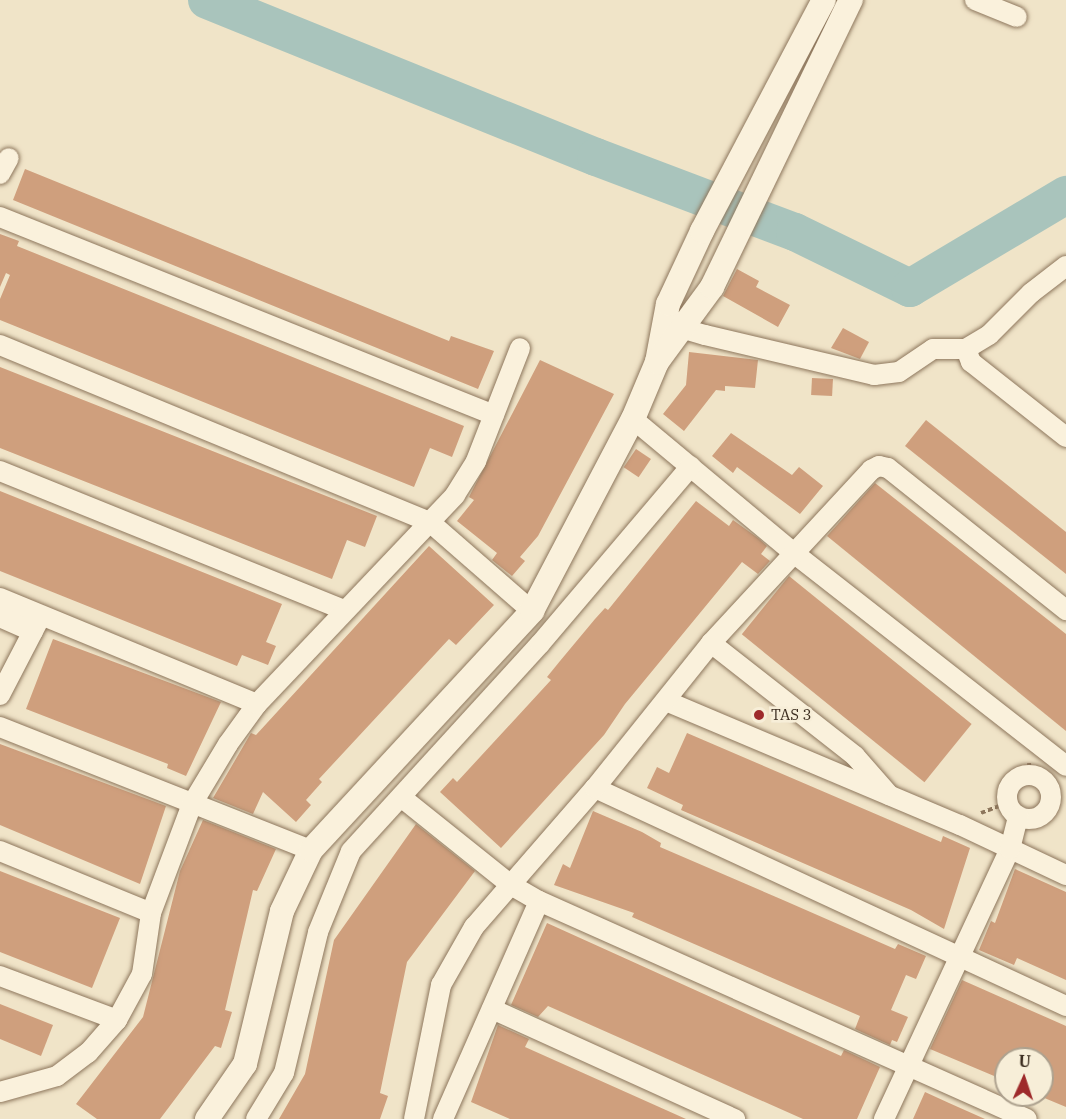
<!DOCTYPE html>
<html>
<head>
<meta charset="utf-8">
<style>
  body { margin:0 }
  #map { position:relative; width:1066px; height:1119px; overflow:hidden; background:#f0e4c8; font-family:"IBM Plex Serif",serif }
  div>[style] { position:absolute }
  .river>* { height:38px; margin:-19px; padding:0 19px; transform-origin:19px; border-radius:19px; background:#a9c4bc }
  .building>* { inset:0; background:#cf9f7d; transform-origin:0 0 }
  .path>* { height:4px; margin-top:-2px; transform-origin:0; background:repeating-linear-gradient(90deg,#8d765c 0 4.5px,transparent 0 7.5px) }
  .roads { filter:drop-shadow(0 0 2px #8d765c) drop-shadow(0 0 2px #8d765c) }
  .minor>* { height:20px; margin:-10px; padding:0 10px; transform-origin:10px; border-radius:10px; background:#faf1dc }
  .minor>.ring { margin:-10px; padding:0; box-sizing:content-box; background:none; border:20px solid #faf1dc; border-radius:50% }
  .tertiary>* { height:24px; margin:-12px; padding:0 12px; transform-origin:12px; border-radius:12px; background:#faf1dc }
  .dots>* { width:16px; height:16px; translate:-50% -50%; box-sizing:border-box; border:3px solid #f7eed8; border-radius:50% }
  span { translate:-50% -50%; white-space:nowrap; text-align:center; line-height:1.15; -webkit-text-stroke:5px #f7eed8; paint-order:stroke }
  .poi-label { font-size:15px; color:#3d2e20 }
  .left { translate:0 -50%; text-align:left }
  .north { position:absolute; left:994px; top:1047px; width:60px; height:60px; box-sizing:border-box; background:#f7eed8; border:2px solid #ada18e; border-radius:50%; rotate:3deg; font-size:16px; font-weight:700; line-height:24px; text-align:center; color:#3d2e20 }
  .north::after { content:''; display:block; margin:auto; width:21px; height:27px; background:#9e2a2b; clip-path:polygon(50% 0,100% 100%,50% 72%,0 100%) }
</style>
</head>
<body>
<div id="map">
  <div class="river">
    <i style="left:207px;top:0;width:419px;rotate:22deg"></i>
    <i style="left:596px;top:157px;width:213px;rotate:20.7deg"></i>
    <i style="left:795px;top:232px;width:128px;rotate:26deg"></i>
    <i style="left:910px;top:288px;width:182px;rotate:-30.8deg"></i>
  </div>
  <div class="building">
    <i style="clip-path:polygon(25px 169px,449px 341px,451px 336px,494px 351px,478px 389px,13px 200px)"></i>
    <i style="clip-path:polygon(0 234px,19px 241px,17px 246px,464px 426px,452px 457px,430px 448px,414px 487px,0 320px,0 299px,10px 275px,6px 273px,0 287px)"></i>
    <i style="clip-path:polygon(737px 269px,759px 281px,756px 287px,790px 305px,778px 327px,723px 296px)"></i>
    <i style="clip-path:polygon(843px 328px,869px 342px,860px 359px,831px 348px)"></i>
    <i style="clip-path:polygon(689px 352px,758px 360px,755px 388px,725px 386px,725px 391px,716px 390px,684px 431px,663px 414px,686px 385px)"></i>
    <i style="clip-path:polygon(540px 360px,614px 394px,538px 536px,520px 557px,525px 561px,512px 576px,492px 560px,497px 553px,457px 521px,474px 500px,469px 497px,472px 491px)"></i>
    <i style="clip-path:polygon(0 367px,377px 516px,365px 547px,347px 540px,332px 579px,0 448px)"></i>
    <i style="left:812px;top:378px;width:21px;height:17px;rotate:3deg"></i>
    <i style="clip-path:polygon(926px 420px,1066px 532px,1066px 574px,905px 446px)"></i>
    <i style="clip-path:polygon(731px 433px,792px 475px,799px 467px,823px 486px,800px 514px,737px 467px,733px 473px,712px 456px)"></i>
    <i style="left:636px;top:449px;width:18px;height:22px;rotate:34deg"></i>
    <i style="clip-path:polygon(875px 483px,1066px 634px,1066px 731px,827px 536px)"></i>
    <i style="clip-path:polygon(0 491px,282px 604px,266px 642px,276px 646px,268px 665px,242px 655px,237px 666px,0 571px)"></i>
    <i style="clip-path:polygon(696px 501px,729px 526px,733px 520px,758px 538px,767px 546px,761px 554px,770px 561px,758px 574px,742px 562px,625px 704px,604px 735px,501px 848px,440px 792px,453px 778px,457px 782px,551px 680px,547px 677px,560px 661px,595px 619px,605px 608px,608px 610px)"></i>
    <i style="clip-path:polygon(429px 546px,494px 605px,456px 645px,449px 639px,319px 779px,322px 782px,306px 800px,311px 805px,296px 822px,263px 792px,253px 814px,213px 798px,251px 733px,256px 735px)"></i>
    <i style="left:789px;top:576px;width:235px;height:75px;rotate:39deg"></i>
    <i style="clip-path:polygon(53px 639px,221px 702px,186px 776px,167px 768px,168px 764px,26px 709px)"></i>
    <i style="clip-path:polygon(687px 733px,941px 842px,943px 836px,970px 848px,944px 929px,911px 910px,681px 810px,683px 805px,647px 788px,657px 767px,669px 773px)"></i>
    <i style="clip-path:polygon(0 744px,166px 806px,140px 884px,0 825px)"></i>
    <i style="clip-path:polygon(593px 811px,642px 832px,661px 843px,660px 847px,783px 900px,895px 949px,898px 944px,926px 956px,916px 979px,906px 975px,891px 1010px,908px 1017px,897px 1042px,892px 1040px,890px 1045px,855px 1029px,860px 1016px,632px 917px,634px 913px,554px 885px,563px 864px,570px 868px)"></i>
    <i style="clip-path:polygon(203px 820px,276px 849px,257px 891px,253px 890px,225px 1010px,232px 1012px,221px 1048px,215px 1046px,160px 1119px,97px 1119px,76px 1104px,143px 1017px,180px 871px)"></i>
    <i style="clip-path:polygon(416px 824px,475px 871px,407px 962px,380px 1093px,388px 1096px,380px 1119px,279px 1119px,305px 1074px,334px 940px)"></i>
    <i style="clip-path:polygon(1015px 869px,1066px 892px,1066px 980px,1017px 958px,1014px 965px,979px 950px,991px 921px,995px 923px)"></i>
    <i style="clip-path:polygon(0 871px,120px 918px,92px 988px,0 952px)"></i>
    <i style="clip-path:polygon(547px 923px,841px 1056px,844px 1050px,880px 1067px,857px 1119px,803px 1119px,548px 1006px,538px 1017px,511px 1005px)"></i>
    <i style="clip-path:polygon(962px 980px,1066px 1026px,1066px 1107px,1042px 1097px,1042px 1059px,1006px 1059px,1006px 1081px,930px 1049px)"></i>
    <i style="clip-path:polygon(0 1004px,53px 1025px,41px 1056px,0 1039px)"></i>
    <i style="clip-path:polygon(498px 1025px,529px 1039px,525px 1047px,686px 1119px,510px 1119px,471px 1102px)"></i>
    <i style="clip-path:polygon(925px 1092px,949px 1103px,985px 1119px,913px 1119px)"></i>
  </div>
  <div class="path">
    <i style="left:1029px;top:763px;width:12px;rotate:85deg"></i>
    <i style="left:981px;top:813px;width:22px;rotate:-21deg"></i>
  </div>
  <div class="roads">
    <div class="minor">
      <i style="left:975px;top:0;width:45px;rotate:22deg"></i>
      <i style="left:0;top:174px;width:18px;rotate:-61deg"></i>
      <i style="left:0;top:217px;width:532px;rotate:21.84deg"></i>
      <i style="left:1066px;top:266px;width:44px;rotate:142.4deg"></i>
      <i style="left:1031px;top:293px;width:59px;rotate:135deg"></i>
      <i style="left:989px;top:335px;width:27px;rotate:149deg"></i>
      <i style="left:966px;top:349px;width:14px;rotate:69deg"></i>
      <i style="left:971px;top:362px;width:121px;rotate:38.3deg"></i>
      <i style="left:671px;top:319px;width:16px;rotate:38deg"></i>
      <i style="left:684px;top:329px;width:22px;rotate:16deg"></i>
      <i style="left:705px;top:335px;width:174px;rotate:13.3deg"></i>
      <i style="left:874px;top:375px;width:25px;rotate:-7deg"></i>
      <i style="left:899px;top:372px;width:41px;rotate:-34.1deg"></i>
      <i style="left:933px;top:349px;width:33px"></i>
      <i style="left:0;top:345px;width:466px;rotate:22.4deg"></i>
      <i style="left:431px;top:523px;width:134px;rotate:41.1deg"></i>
      <i style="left:633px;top:419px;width:211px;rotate:39.8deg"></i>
      <i style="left:795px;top:554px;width:344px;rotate:38deg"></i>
      <i style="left:0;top:471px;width:371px;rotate:22deg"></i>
      <i style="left:0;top:598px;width:278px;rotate:22.4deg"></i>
      <i style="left:0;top:617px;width:36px;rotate:24deg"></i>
      <i style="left:711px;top:643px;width:183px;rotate:38.1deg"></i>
      <i style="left:855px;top:756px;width:52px;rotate:48.9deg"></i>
      <i style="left:0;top:695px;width:89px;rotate:-62.6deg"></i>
      <i style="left:666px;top:701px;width:319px;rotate:22.9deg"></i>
      <i style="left:960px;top:825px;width:117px;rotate:25.3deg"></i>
      <i style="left:0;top:727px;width:334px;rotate:21.6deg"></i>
      <i class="ring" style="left:1007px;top:775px;width:24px;height:24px"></i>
      <i style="left:595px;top:788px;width:519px;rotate:24.84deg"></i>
      <i style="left:401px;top:797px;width:141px;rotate:38.7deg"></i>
      <i style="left:511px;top:885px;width:32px;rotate:30deg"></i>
      <i style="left:539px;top:901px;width:534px;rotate:24.07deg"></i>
      <i style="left:0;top:851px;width:163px;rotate:22.3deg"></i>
      <i style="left:0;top:976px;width:125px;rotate:20.6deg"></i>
      <i style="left:492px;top:1009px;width:267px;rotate:24.4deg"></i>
      <i style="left:0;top:1092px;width:59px;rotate:-15.7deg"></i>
      <i style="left:57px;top:1076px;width:39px;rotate:-37deg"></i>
      <i style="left:88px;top:1053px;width:44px;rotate:-48.7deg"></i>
      <i style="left:117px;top:1020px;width:52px;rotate:-61.5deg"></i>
      <i style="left:142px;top:974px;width:62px;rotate:-81.6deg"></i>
      <i style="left:151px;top:913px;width:116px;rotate:-69.4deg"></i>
      <i style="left:192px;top:804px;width:70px;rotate:-59deg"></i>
      <i style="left:228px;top:744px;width:49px;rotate:-54.1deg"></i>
      <i style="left:257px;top:704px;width:288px;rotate:-46.5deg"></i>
      <i style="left:455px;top:495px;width:40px;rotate:-58deg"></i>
      <i style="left:476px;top:461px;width:121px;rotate:-68.7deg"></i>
      <i style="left:256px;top:1119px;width:54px;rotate:-58.7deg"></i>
      <i style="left:284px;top:1073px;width:145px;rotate:-76.4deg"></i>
      <i style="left:318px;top:932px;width:87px;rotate:-67.8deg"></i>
      <i style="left:351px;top:851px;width:280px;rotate:-47.6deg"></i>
      <i style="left:540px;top:644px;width:233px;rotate:-49.7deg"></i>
      <i style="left:414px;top:1119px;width:137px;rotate:-78.6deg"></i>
      <i style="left:441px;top:985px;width:67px;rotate:-60.4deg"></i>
      <i style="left:474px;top:927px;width:184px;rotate:-49deg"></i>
      <i style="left:595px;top:788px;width:186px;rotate:-51.3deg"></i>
      <i style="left:711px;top:643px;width:236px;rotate:-47.2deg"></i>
      <i style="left:871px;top:470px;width:9px;rotate:-27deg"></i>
      <i style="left:879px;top:466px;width:9px;rotate:13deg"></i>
      <i style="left:888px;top:468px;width:228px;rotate:38.6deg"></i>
      <i style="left:443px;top:1119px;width:238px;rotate:-66.2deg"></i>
      <i style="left:884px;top:1119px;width:298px;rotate:-65deg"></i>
      <i style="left:1010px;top:849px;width:34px;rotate:-76deg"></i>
    </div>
    <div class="tertiary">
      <i style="left:657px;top:362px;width:59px;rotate:-79.3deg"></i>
      <i style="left:668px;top:304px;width:81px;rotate:-65deg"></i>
      <i style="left:702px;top:231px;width:261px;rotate:-62.2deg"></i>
      <i style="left:207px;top:1119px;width:67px;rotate:-55.4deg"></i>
      <i style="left:245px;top:1064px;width:157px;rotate:-76.4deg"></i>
      <i style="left:282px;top:911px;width:68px;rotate:-64.6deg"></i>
      <i style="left:311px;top:850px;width:326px;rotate:-47.2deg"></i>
      <i style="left:532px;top:611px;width:217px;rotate:-62.3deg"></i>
      <i style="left:633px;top:419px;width:62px;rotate:-67.2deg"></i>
      <i style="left:657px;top:362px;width:93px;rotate:-53.7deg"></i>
      <i style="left:712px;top:287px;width:319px;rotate:-64.2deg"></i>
    </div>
  </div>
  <div class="dots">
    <i style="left:759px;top:715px;background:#9e2a2b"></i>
  </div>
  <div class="poi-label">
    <span class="left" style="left:771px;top:715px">TAS 3</span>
  </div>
  <div class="north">U</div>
</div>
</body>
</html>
